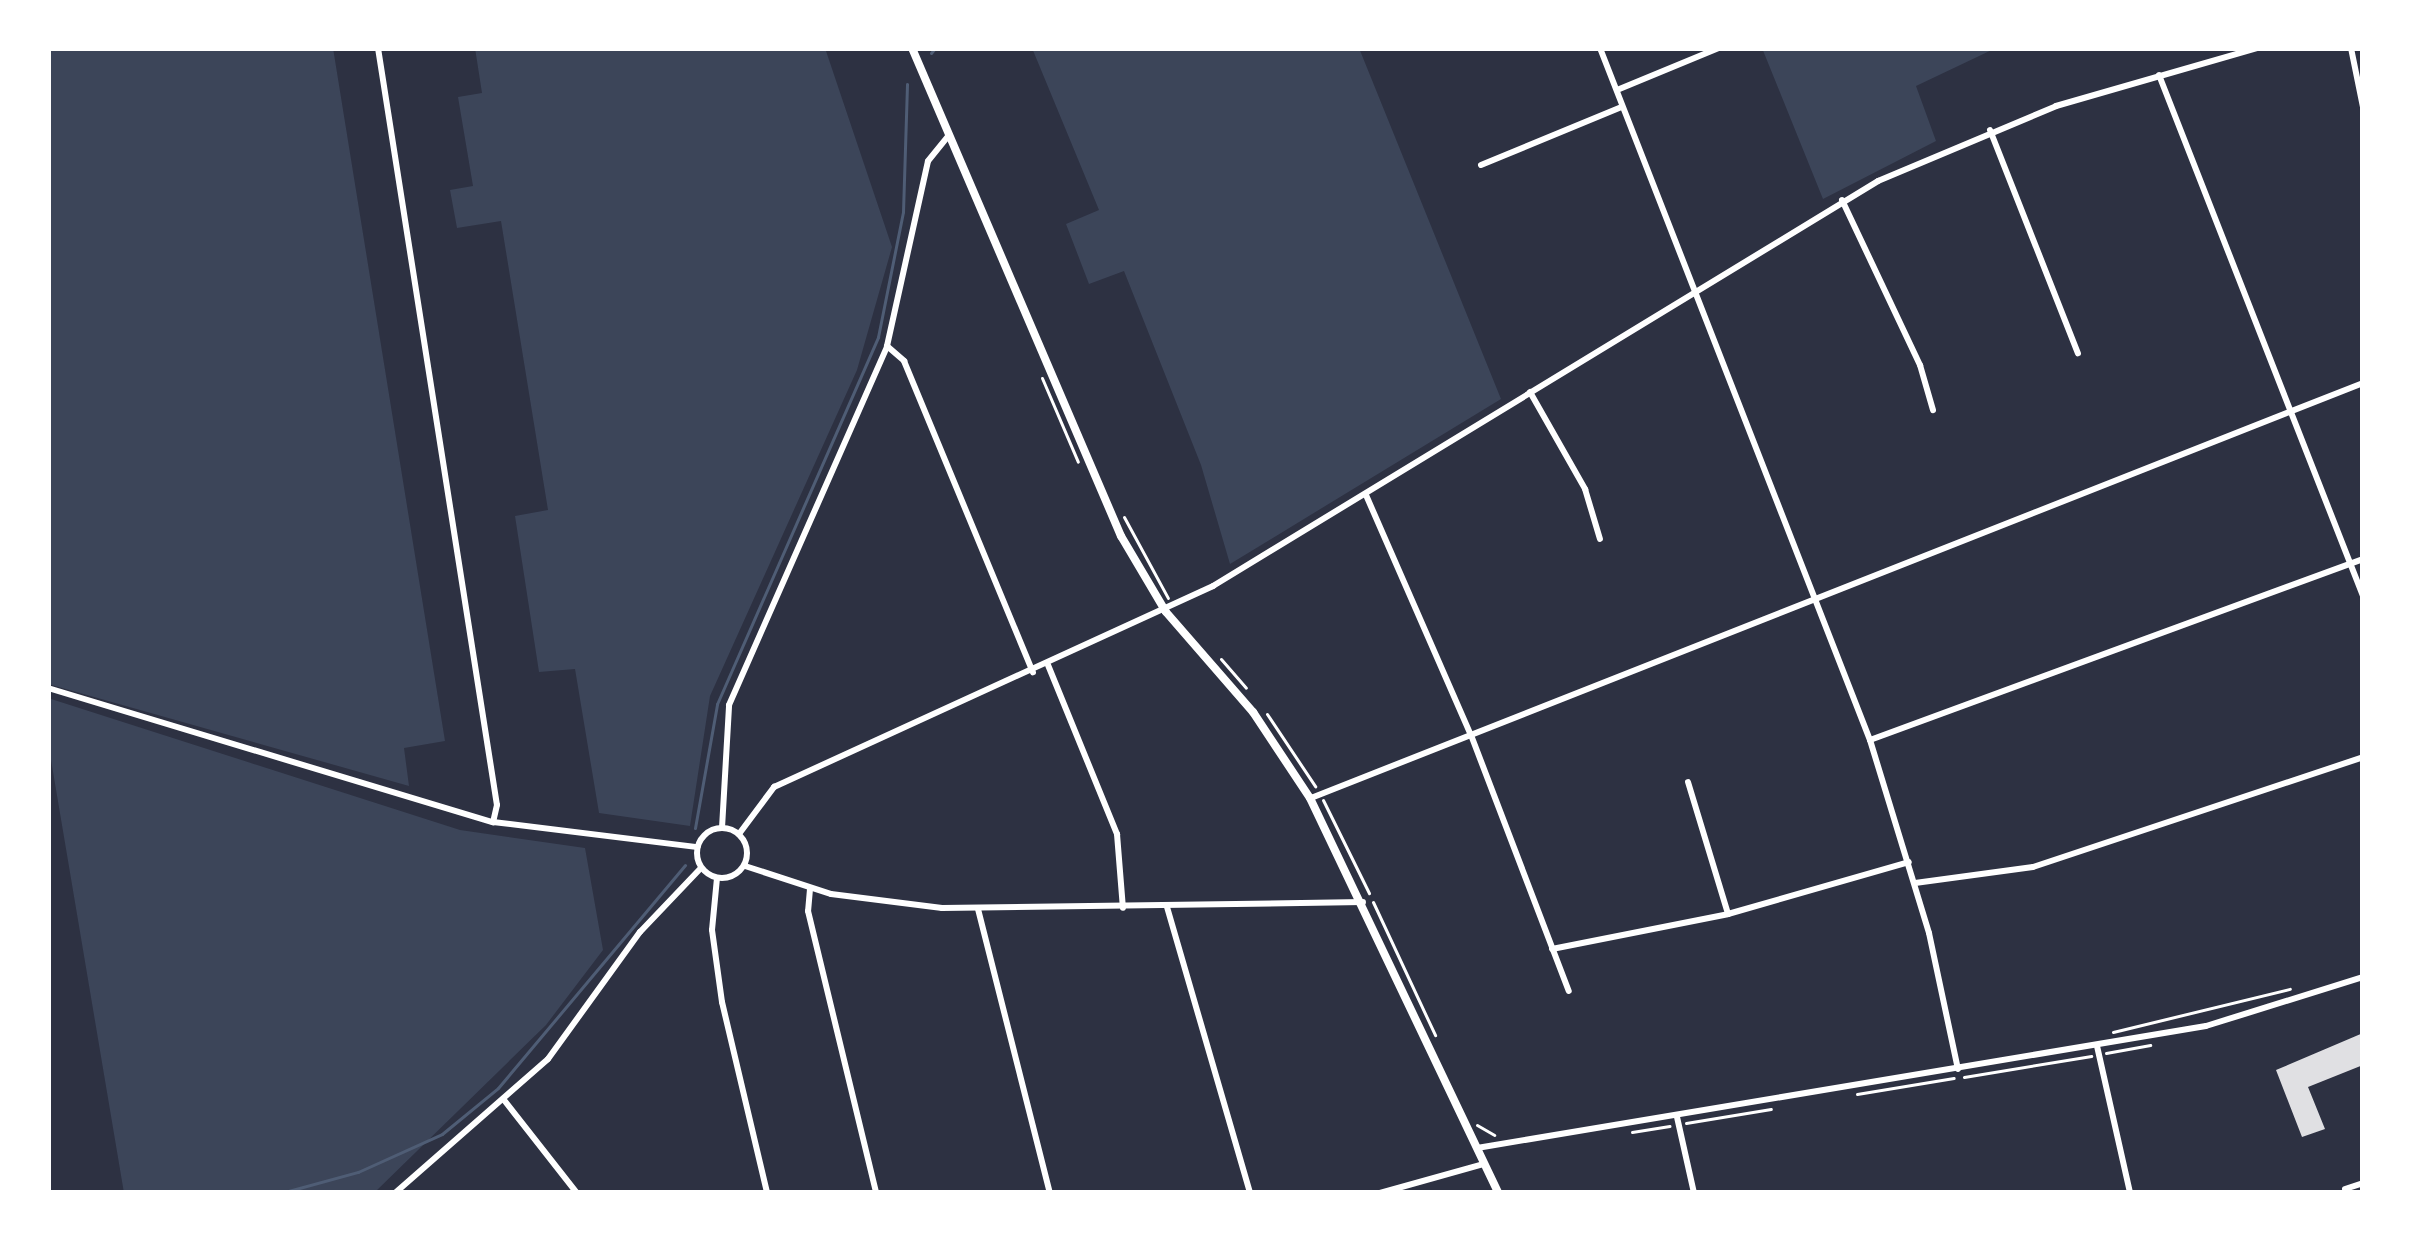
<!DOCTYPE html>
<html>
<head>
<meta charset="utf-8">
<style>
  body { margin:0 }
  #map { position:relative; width:2411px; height:1241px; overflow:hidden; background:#2d3142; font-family:Overpass,sans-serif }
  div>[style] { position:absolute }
  .green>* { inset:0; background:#3c4559 }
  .stream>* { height:3px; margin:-1.5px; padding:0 1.5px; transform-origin:1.5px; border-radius:1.5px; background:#4f5d75 }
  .building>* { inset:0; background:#e0e0e3 }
  .path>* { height:3px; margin:-1.5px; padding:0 1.5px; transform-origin:1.5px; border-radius:1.5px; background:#fff }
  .minor>* { height:6px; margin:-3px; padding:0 3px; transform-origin:3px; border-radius:3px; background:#fff }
  .minor>.ring { margin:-3px; padding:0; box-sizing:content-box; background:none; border:6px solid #fff; border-radius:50% }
  .tertiary>* { height:8px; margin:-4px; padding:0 4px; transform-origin:4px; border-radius:4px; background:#fff }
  span { translate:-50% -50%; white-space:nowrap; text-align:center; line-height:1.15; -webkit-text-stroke:12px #fff; paint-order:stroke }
  .frame { position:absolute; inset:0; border:51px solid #fff; pointer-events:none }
</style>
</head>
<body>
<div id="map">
  <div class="green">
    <i style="clip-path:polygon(48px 48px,333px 48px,445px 741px,404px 748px,409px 786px,48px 684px)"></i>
    <i style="clip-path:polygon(475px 48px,825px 48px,892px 247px,857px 370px,710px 696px,690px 826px,599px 813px,575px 669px,539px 672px,515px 516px,548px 510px,501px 221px,457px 228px,450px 190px,473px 186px,458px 97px,482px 93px)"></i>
    <i style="clip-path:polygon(1032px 48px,1359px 48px,1501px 399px,1230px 564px,1201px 465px,1124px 271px,1089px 284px,1066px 224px,1099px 210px)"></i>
    <i style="clip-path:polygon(1762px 48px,1996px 48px,1916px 86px,1936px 141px,1823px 199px)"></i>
    <i style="clip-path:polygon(48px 698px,460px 830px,585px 848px,603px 950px,546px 1025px,374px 1193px,124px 1193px,48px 742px)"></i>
  </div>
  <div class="stream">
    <i style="left:931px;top:53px;width:6px;rotate:-51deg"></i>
    <i style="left:695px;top:828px;width:126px;rotate:-79.9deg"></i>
    <i style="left:717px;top:704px;width:401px;rotate:-66.3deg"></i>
    <i style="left:878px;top:337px;width:127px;rotate:-78.7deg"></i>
    <i style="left:903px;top:212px;width:128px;rotate:-88.2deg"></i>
    <i style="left:281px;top:1193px;width:80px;rotate:-15.3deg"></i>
    <i style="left:358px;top:1172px;width:92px;rotate:-24.3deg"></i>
    <i style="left:442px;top:1134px;width:72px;rotate:-39.4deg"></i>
    <i style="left:498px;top:1088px;width:291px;rotate:-50deg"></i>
  </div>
  <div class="building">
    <i style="clip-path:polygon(2363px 1033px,2363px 1065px,2308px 1087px,2325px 1129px,2302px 1137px,2276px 1070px)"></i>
  </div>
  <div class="path">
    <i style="left:1042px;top:378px;width:91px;rotate:66.8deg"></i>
    <i style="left:1124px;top:517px;width:92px;rotate:61.5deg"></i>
    <i style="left:1221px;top:659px;width:38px;rotate:49deg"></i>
    <i style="left:1267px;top:714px;width:87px;rotate:56.3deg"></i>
    <i style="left:1323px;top:800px;width:104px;rotate:63.7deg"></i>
    <i style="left:1373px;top:902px;width:147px;rotate:65deg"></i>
    <i style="left:2113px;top:1032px;width:182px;rotate:-13.7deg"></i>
    <i style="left:2106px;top:1053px;width:45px;rotate:-10.3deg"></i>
    <i style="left:1964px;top:1077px;width:129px;rotate:-9.4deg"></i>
    <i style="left:1857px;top:1094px;width:98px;rotate:-9.4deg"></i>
    <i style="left:1686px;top:1123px;width:86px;rotate:-9.4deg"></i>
    <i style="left:1477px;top:1125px;width:20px;rotate:30deg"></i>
    <i style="left:1632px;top:1132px;width:38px;rotate:-9deg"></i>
  </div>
  <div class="minor">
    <i style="left:378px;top:48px;width:766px;rotate:81.07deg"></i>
    <i style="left:497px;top:805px;width:17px;rotate:103deg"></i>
    <i style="left:1600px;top:48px;width:743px;rotate:68.69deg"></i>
    <i style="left:1870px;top:740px;width:202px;rotate:73deg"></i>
    <i style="left:1929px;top:933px;width:139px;rotate:78deg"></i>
    <i style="left:2351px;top:48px;width:60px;rotate:78.5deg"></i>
    <i style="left:2159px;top:75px;width:560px;rotate:68.62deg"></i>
    <i style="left:1617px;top:90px;width:110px;rotate:-22.4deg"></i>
    <i style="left:1990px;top:130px;width:240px;rotate:68.5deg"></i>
    <i style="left:1481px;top:165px;width:152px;rotate:-22.4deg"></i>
    <i style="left:1842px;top:200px;width:183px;rotate:64.7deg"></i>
    <i style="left:1920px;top:365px;width:47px;rotate:73.9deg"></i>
    <i style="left:887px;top:346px;width:23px;rotate:41deg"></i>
    <i style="left:904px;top:361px;width:337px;rotate:67.5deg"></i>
    <i style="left:1530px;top:392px;width:112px;rotate:60.4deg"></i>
    <i style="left:1585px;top:489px;width:52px;rotate:73.3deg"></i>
    <i style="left:1366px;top:495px;width:262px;rotate:66.4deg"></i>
    <i style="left:1471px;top:735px;width:274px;rotate:69.1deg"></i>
    <i style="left:1048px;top:665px;width:183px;rotate:67.8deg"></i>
    <i style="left:1117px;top:834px;width:74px;rotate:85.4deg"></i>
    <i style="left:48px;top:688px;width:465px;rotate:16.8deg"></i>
    <i style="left:493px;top:822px;width:206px;rotate:7deg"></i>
    <i style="left:1870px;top:740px;width:525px;rotate:-20.16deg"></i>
    <i style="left:1688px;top:782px;width:138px;rotate:73.1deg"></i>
    <i style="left:1311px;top:798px;width:1131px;rotate:-21.53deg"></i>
    <i class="ring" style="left:697px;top:828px;width:44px;height:44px"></i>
    <i style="left:722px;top:828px;width:123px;rotate:-86.7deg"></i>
    <i style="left:729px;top:705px;width:392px;rotate:-66.2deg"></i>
    <i style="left:887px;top:346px;width:189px;rotate:-77.5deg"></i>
    <i style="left:928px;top:161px;width:32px;rotate:-51deg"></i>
    <i style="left:739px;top:834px;width:59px;rotate:-53.3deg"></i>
    <i style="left:774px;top:787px;width:483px;rotate:-24.6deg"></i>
    <i style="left:1213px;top:586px;width:779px;rotate:-31.34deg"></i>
    <i style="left:1878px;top:181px;width:193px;rotate:-22.8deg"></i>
    <i style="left:2056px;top:106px;width:209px;rotate:-16.1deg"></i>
    <i style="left:745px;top:866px;width:90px;rotate:18deg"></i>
    <i style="left:831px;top:894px;width:112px;rotate:7.2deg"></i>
    <i style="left:942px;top:908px;width:421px;rotate:-0.8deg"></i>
    <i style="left:717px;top:878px;width:52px;rotate:95.5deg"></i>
    <i style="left:712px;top:930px;width:73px;rotate:82.1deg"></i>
    <i style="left:722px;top:1002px;width:196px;rotate:76.7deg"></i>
    <i style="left:1915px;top:883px;width:119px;rotate:-7.7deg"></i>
    <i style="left:2033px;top:867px;width:348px;rotate:-18.4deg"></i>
    <i style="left:810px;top:889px;width:22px;rotate:95deg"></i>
    <i style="left:808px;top:911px;width:290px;rotate:76.4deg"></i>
    <i style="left:1167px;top:907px;width:298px;rotate:73.8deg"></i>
    <i style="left:978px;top:909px;width:293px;rotate:75.8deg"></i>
    <i style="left:1552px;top:949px;width:179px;rotate:-11.2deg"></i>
    <i style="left:1728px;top:914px;width:188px;rotate:-16deg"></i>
    <i style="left:2097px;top:1046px;width:151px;rotate:77.3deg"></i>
    <i style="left:504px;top:1100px;width:118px;rotate:51.9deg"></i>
    <i style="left:1677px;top:1117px;width:78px;rotate:77.4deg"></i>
    <i style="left:1477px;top:1148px;width:739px;rotate:-9.5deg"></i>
    <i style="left:2206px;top:1026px;width:164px;rotate:-17.3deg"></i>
    <i style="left:2345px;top:1189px;width:19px;rotate:-18deg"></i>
    <i style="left:395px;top:1193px;width:203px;rotate:-41.2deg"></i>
    <i style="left:548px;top:1059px;width:157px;rotate:-54.1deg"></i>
    <i style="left:640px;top:932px;width:88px;rotate:-46.4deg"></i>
    <i style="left:1380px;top:1193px;width:108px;rotate:-15.6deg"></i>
  </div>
  <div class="tertiary">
    <i style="left:912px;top:48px;width:531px;rotate:66.82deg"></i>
    <i style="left:1121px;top:536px;width:88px;rotate:59.4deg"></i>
    <i style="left:1166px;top:612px;width:133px;rotate:49deg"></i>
    <i style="left:1253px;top:712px;width:103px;rotate:56.5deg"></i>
    <i style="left:1310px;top:798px;width:437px;rotate:64.5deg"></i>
  </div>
  <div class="frame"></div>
</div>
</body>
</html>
